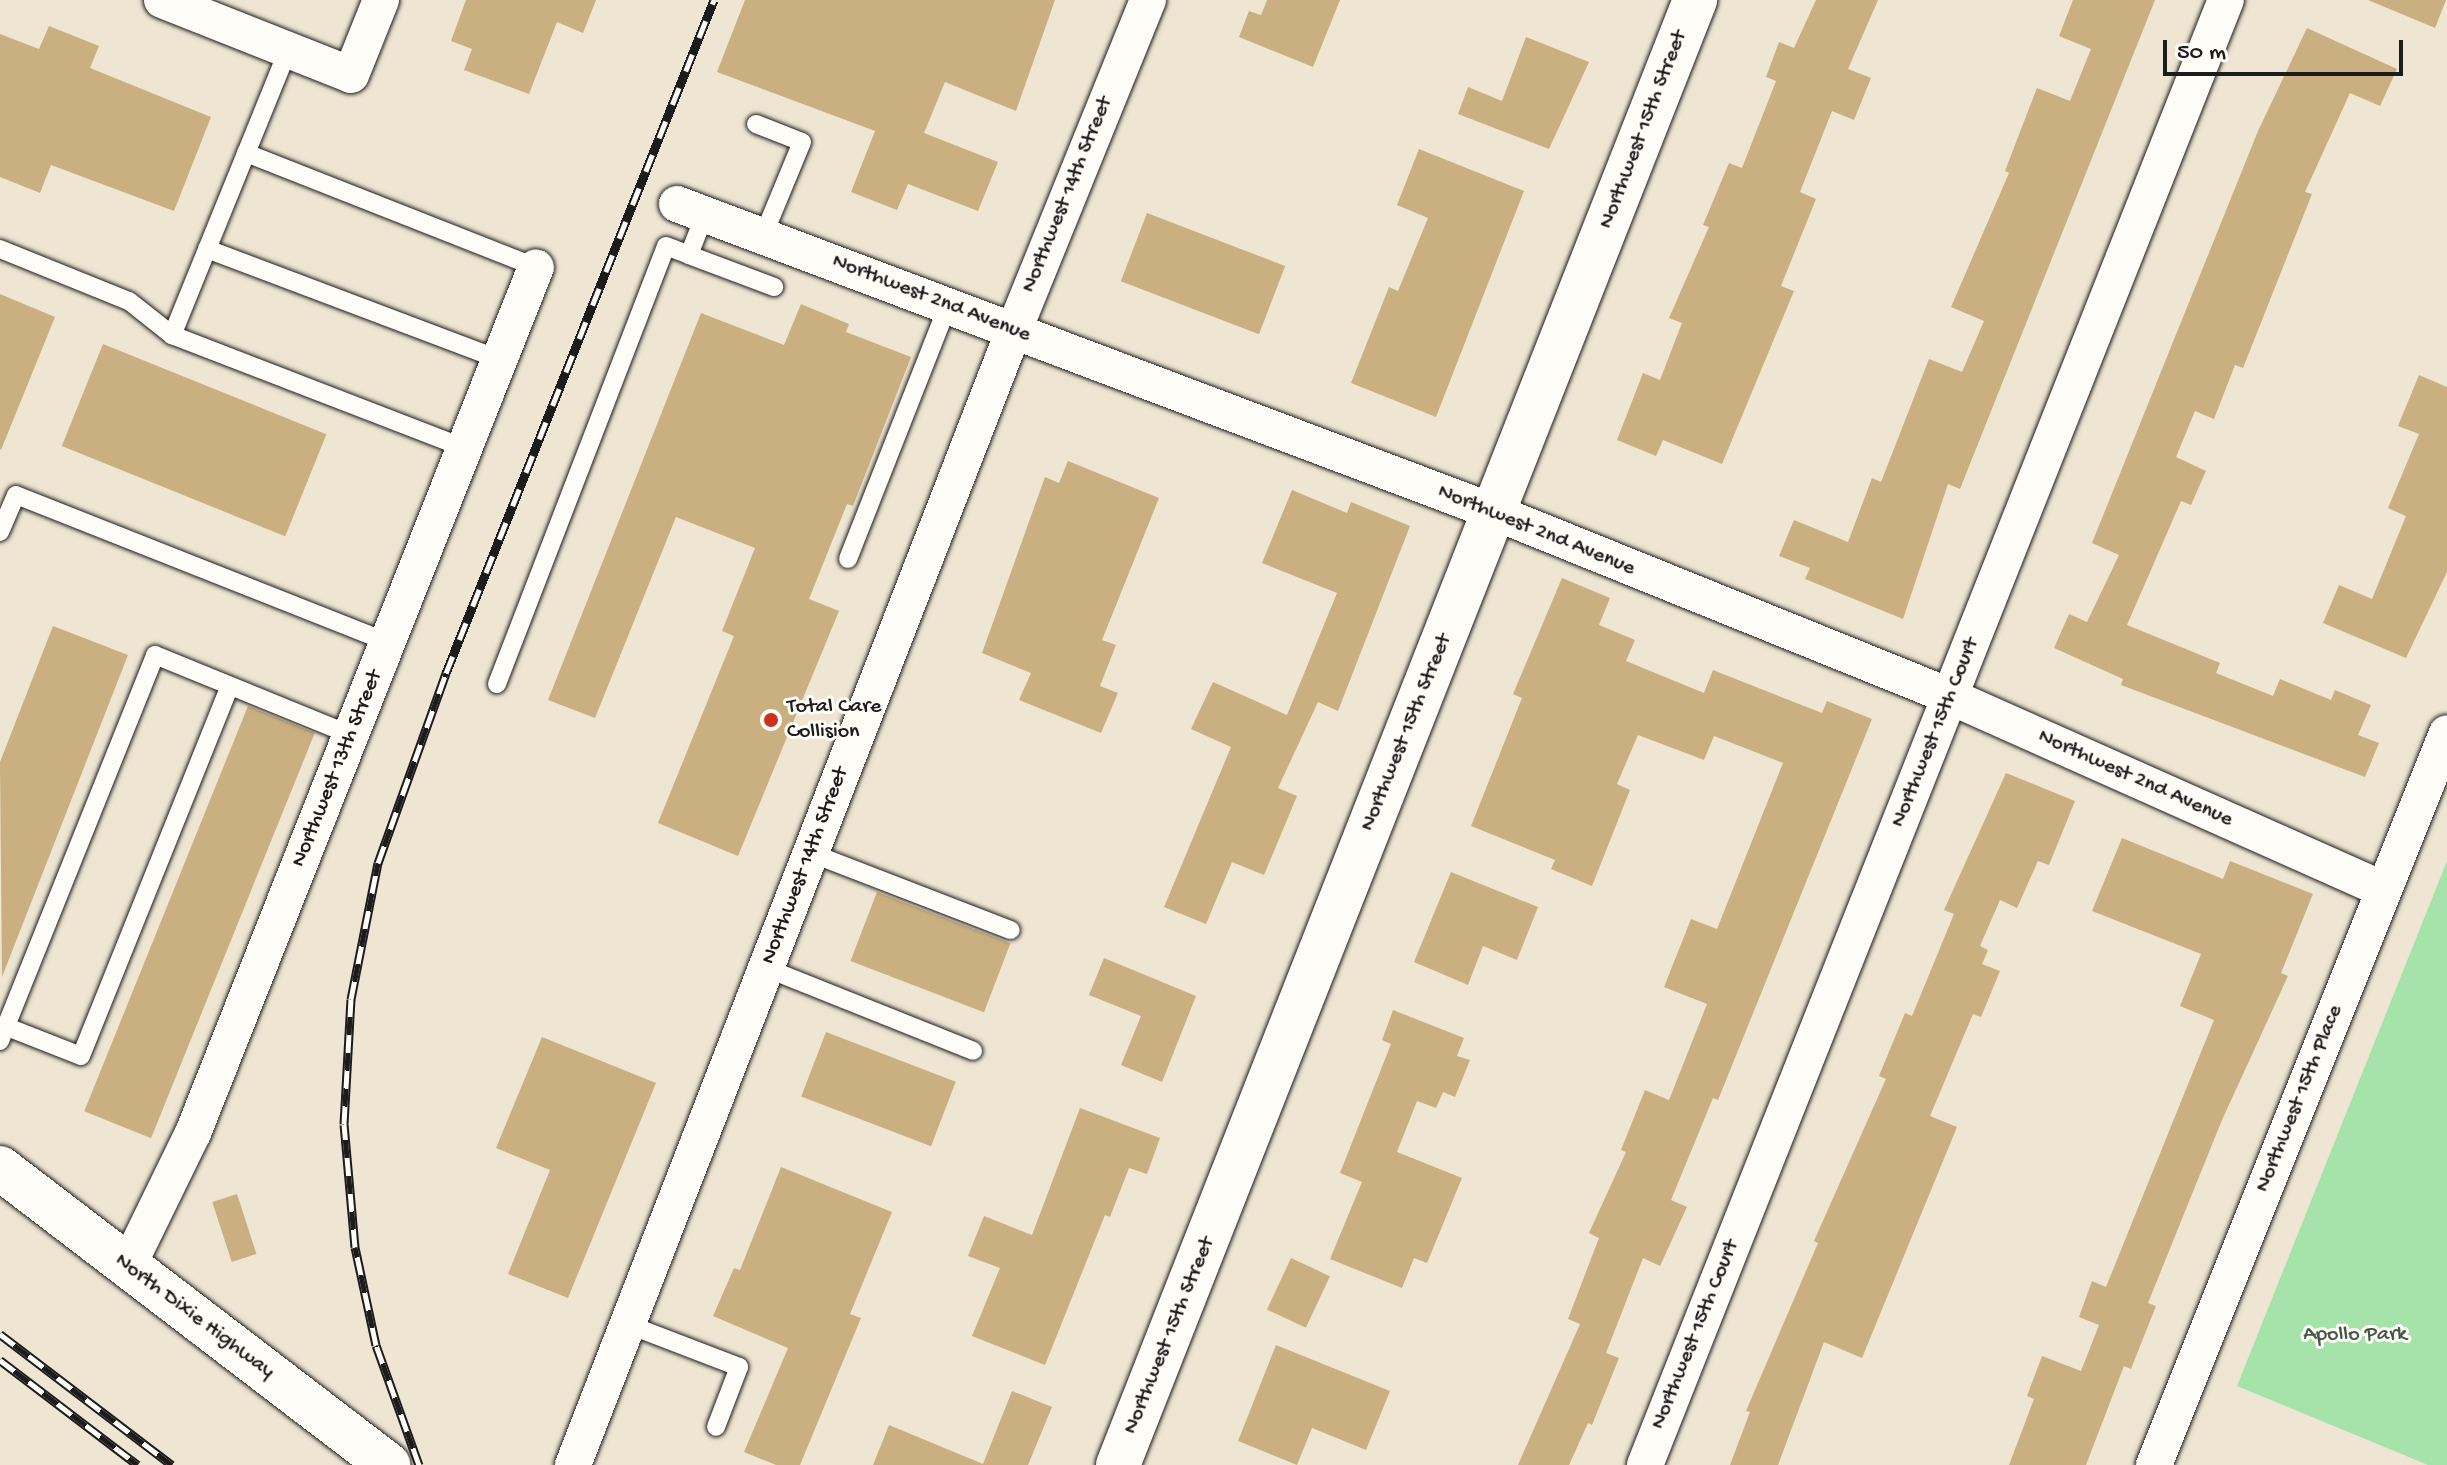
<!DOCTYPE html>
<html>
<head>
<meta charset="utf-8">
<style>
  body { margin:0 }
  #map { position:relative; width:2447px; height:1465px; overflow:hidden; background:#eee5d3; font-family:"Gochi Hand",sans-serif }
  div>[style] { position:absolute }
  .green>* { inset:0; background:#a5e3ab }
  .building>* { inset:0; background:#cab080; transform-origin:0 0 }
  .roads { filter:drop-shadow(0 0 2px #1c1c1c) drop-shadow(0 0 2px #1c1c1c) }
  .lane>* { height:18px; margin:-9px; padding:0 9px; transform-origin:9px; border-radius:9px; background:#fdfcf7 }
  .street>* { height:36px; margin:-18px; padding:0 18px; transform-origin:18px; border-radius:18px; background:#fdfcf7 }
  .secondary>* { height:44px; margin:-22px; padding:0 22px; transform-origin:22px; border-radius:22px; background:#fdfcf7 }
  .rail>* { height:9px; margin-top:-4.5px; transform-origin:0; background:repeating-linear-gradient(90deg,#fdfcf7 0 18px,#1c1c1c 0 36px); box-sizing:border-box; border-block:2px solid #1c1c1c }
  .dots>* { width:22px; height:22px; translate:-50% -50%; box-sizing:border-box; border:4px solid #fdfcf7; border-radius:50% }
  span { translate:-50% -50%; white-space:nowrap; text-align:center; line-height:1.15; -webkit-text-stroke:6px #fdfcf7; paint-order:stroke }
  .street-label { font-size:22px; color:#1c1c1c }
  .poi-label { font-size:22px; color:#1c1c1c }
  .left { translate:0 -50%; text-align:left }
  .park-label { font-size:22px; color:#455847 }
  .scale { position:absolute; left:2163px; top:40px; width:240px; height:36px; box-sizing:border-box; border:4px solid #1c1c1c; border-top:0; padding-left:10px; font-size:24px; line-height:28px; white-space:nowrap; color:#1c1c1c; -webkit-text-stroke:6px #fdfcf7; paint-order:stroke }
</style>
</head>
<body>
<div id="map">
  <div class="green">
    <i style="clip-path:polygon(2447px 861px,2447px 1465px,2428px 1465px,2237px 1386px)"></i>
  </div>
  <div class="building">
    <i style="clip-path:polygon(466px 0,596px 0,583px 33px,557px 22px,529px 94px,464px 70px,472px 49px,451px 41px)"></i>
    <i style="clip-path:polygon(745px 0,1055px 0,1016px 111px,945px 82px,924px 133px,998px 162px,978px 211px,908px 184px,897px 210px,851px 192px,875px 131px,717px 72px)"></i>
    <i style="clip-path:polygon(1267px 0,1340px 0,1313px 67px,1239px 37px,1249px 11px,1261px 15px)"></i>
    <i style="clip-path:polygon(1816px 0,1878px 0,1848px 69px,1871px 78px,1854px 120px,1832px 111px,1800px 192px,1816px 199px,1781px 286px,1794px 291px,1722px 464px,1663px 440px,1656px 456px,1617px 440px,1643px 373px,1660px 380px,1682px 323px,1669px 318px,1709px 227px,1703px 225px,1729px 163px,1742px 168px,1776px 81px,1766px 77px,1779px 42px,1794px 48px)"></i>
    <i style="clip-path:polygon(2073px 0,2155px 0,1960px 489px,1948px 484px,1903px 619px,1805px 579px,1810px 568px,1779px 556px,1794px 520px,1848px 542px,1872px 478px,1881px 482px,1929px 359px,1962px 372px,1984px 321px,1951px 307px,2009px 173px,2005px 171px,2023px 124px,2037px 88px,2070px 101px,2091px 49px,2059px 36px)"></i>
    <i style="clip-path:polygon(2368px 0,2446px 0,2435px 28px)"></i>
    <i style="clip-path:polygon(49px 26px,99px 46px,90px 68px,211px 117px,174px 211px,51px 165px,40px 193px,0 177px,0 34px,39px 49px)"></i>
    <i style="clip-path:polygon(2307px 28px,2397px 69px,2380px 106px,2350px 93px,2305px 192px,2312px 194px,2243px 368px,2235px 365px,2214px 419px,2195px 411px,2176px 457px,2206px 471px,2191px 505px,2181px 501px,2127px 625px,2220px 663px,2216px 673px,2273px 696px,2280px 679px,2331px 700px,2335px 690px,2371px 705px,2358px 735px,2379px 743px,2365px 777px,2121px 685px,2123px 679px,2054px 648px,2069px 614px,2087px 622px,2119px 555px,2092px 543px,2258px 131px)"></i>
    <i style="clip-path:polygon(1526px 37px,1589px 62px,1549px 149px,1458px 114px,1468px 87px,1502px 101px)"></i>
    <i style="clip-path:polygon(1419px 149px,1524px 191px,1436px 417px,1351px 383px,1389px 287px,1398px 291px,1428px 218px,1397px 205px)"></i>
    <i style="left:1147px;top:213px;width:148px;height:73px;rotate:21deg"></i>
    <i style="clip-path:polygon(0 294px,55px 317px,1px 450px,0 449px)"></i>
    <i style="clip-path:polygon(801px 304px,849px 324px,846px 332px,911px 357px,853px 506px,847px 504px,809px 599px,839px 611px,738px 856px,658px 823px,734px 636px,722px 631px,755px 548px,676px 517px,595px 718px,548px 700px,701px 313px,784px 345px)"></i>
    <i style="left:103px;top:344px;width:241px;height:110px;rotate:22deg"></i>
    <i style="clip-path:polygon(2419px 375px,2447px 387px,2447px 572px,2406px 658px,2323px 623px,2339px 585px,2372px 599px,2406px 516px,2388px 508px,2419px 434px,2398px 426px)"></i>
    <i style="clip-path:polygon(1068px 461px,1159px 498px,1102px 640px,1116px 645px,1100px 686px,1118px 693px,1101px 733px,1019px 700px,1031px 673px,982px 653px,1045px 477px,1059px 483px)"></i>
    <i style="clip-path:polygon(1292px 490px,1347px 513px,1351px 502px,1410px 526px,1338px 711px,1318px 702px,1278px 788px,1297px 796px,1264px 875px,1232px 862px,1206px 924px,1164px 907px,1231px 747px,1191px 729px,1213px 682px,1287px 715px,1337px 593px,1262px 563px)"></i>
    <i style="clip-path:polygon(1562px 578px,1610px 598px,1599px 625px,1635px 640px,1626px 661px,1704px 693px,1713px 670px,1822px 713px,1827px 701px,1872px 719px,1718px 1100px,1713px 1098px,1671px 1200px,1687px 1207px,1660px 1266px,1643px 1258px,1606px 1353px,1619px 1358px,1592px 1425px,1588px 1423px,1569px 1465px,1518px 1465px,1580px 1324px,1568px 1319px,1599px 1238px,1589px 1233px,1626px 1152px,1621px 1150px,1645px 1090px,1669px 1100px,1707px 1004px,1664px 987px,1691px 919px,1717px 929px,1783px 763px,1714px 736px,1704px 760px,1638px 735px,1617px 784px,1630px 790px,1592px 886px,1551px 869px,1555px 860px,1471px 826px,1522px 698px,1513px 694px)"></i>
    <i style="clip-path:polygon(53px 626px,128px 655px,2px 977px,0 762px)"></i>
    <i style="left:248px;top:706px;width:72px;height:437px;rotate:22deg"></i>
    <i style="clip-path:polygon(2006px 773px,2075px 801px,2049px 865px,2038px 861px,2017px 908px,2000px 900px,1980px 946px,1988px 950px,1982px 964px,2000px 971px,1981px 1017px,1973px 1014px,1930px 1116px,1957px 1127px,1862px 1358px,1824px 1342px,1778px 1465px,1730px 1465px,1750px 1412px,1746px 1411px,1818px 1243px,1814px 1241px,1886px 1079px,1879px 1076px,1905px 1013px,1912px 1016px,1954px 914px,1944px 910px)"></i>
    <i style="clip-path:polygon(2122px 838px,2223px 879px,2230px 861px,2313px 894px,2281px 973px,2288px 976px,2222px 1120px,2148px 1303px,2156px 1306px,2131px 1369px,2124px 1366px,2086px 1465px,2009px 1465px,2034px 1399px,2027px 1396px,2042px 1356px,2081px 1371px,2099px 1325px,2079px 1317px,2092px 1281px,2106px 1287px,2214px 1020px,2180px 1006px,2201px 954px,2092px 911px)"></i>
    <i style="clip-path:polygon(1451px 872px,1538px 907px,1517px 960px,1483px 946px,1468px 985px,1414px 962px)"></i>
    <i style="left:877px;top:892px;width:143px;height:74px;rotate:21deg"></i>
    <i style="clip-path:polygon(1104px 958px,1196px 996px,1162px 1082px,1121px 1065px,1141px 1016px,1089px 995px)"></i>
    <i style="clip-path:polygon(1393px 1010px,1464px 1038px,1457px 1056px,1470px 1060px,1455px 1097px,1443px 1092px,1436px 1108px,1417px 1101px,1397px 1152px,1462px 1178px,1427px 1263px,1414px 1258px,1402px 1288px,1330px 1259px,1362px 1182px,1340px 1173px,1391px 1044px,1382px 1040px)"></i>
    <i style="left:826px;top:1032px;width:139px;height:69px;rotate:21deg"></i>
    <i style="clip-path:polygon(542px 1037px,656px 1083px,568px 1298px,508px 1274px,550px 1170px,496px 1148px)"></i>
    <i style="clip-path:polygon(1080px 1108px,1160px 1138px,1147px 1174px,1129px 1168px,1110px 1217px,1105px 1215px,1045px 1365px,972px 1336px,1000px 1268px,968px 1256px,984px 1216px,1032px 1235px)"></i>
    <i style="clip-path:polygon(781px 1167px,892px 1212px,850px 1314px,861px 1318px,800px 1465px,776px 1465px,744px 1452px,788px 1348px,713px 1316px,734px 1268px,740px 1270px)"></i>
    <i style="left:237px;top:1194px;width:63px;height:26px;rotate:72deg"></i>
    <i style="left:1291px;top:1258px;width:43px;height:57px;rotate:25deg"></i>
    <i style="clip-path:polygon(1276px 1345px,1390px 1391px,1366px 1450px,1312px 1428px,1297px 1465px,1238px 1441px)"></i>
    <i style="clip-path:polygon(1012px 1391px,1052px 1407px,1028px 1465px,873px 1465px,889px 1425px,983px 1464px)"></i>
  </div>
  <div class="roads">
    <div class="lane">
      <i style="left:288px;top:50px;width:308px;rotate:112.1deg"></i>
      <i style="left:172px;top:335px;width:314px;rotate:21.1deg"></i>
      <i style="left:756px;top:124px;width:49px;rotate:21.4deg"></i>
      <i style="left:802px;top:142px;width:102px;rotate:112.5deg"></i>
      <i style="left:246px;top:153px;width:312px;rotate:21.5deg"></i>
      <i style="left:705px;top:214px;width:44px;rotate:111.3deg"></i>
      <i style="left:689px;top:255px;width:91px;rotate:20.6deg"></i>
      <i style="left:0;top:249px;width:139px;rotate:22deg"></i>
      <i style="left:129px;top:301px;width:55px;rotate:38.3deg"></i>
      <i style="left:207px;top:249px;width:313px;rotate:20.7deg"></i>
      <i style="left:0;top:532px;width:40px;rotate:-66.6deg"></i>
      <i style="left:16px;top:495px;width:400px;rotate:21.6deg"></i>
      <i style="left:848px;top:559px;width:273px;rotate:-68.5deg"></i>
      <i style="left:497px;top:684px;width:469px;rotate:-68.9deg"></i>
      <i style="left:666px;top:246px;width:25px;rotate:21deg"></i>
      <i style="left:811px;top:853px;width:214px;rotate:21.1deg"></i>
      <i style="left:766px;top:968px;width:223px;rotate:21.8deg"></i>
      <i style="left:7px;top:1027px;width:79px;rotate:21.4deg"></i>
      <i style="left:81px;top:1056px;width:399px;rotate:-68.1deg"></i>
      <i style="left:0;top:1041px;width:416px;rotate:-68.1deg"></i>
      <i style="left:155px;top:655px;width:212px;rotate:22.2deg"></i>
      <i style="left:627px;top:1324px;width:120px;rotate:21deg"></i>
      <i style="left:739px;top:1367px;width:64px;rotate:111deg"></i>
    </div>
    <div class="street">
      <i style="left:162px;top:0;width:203px;rotate:21.6deg"></i>
      <i style="left:351px;top:75px;width:81px;rotate:-68.2deg"></i>
      <i style="left:677px;top:204px;width:873px;rotate:20.66deg"></i>
      <i style="left:1494px;top:512px;width:493px;rotate:22deg"></i>
      <i style="left:1951px;top:697px;width:473px;rotate:24deg"></i>
      <i style="left:128px;top:1266px;width:148px;rotate:-64deg"></i>
      <i style="left:193px;top:1133px;width:931px;rotate:-68.39deg"></i>
      <i style="left:573px;top:1465px;width:1218px;rotate:-68.77deg"></i>
      <i style="left:1014px;top:330px;width:356px;rotate:-67.9deg"></i>
      <i style="left:1645px;top:1465px;width:1576px;rotate:-68.37deg"></i>
      <i style="left:2154px;top:1465px;width:788px;rotate:-68.19deg"></i>
    </div>
    <div class="secondary">
      <i style="left:0;top:1168px;width:489px;rotate:37.4deg"></i>
      <i style="left:1118px;top:1465px;width:1575px;rotate:-68.5deg"></i>
    </div>
  </div>
  <div class="rail">
    <i style="left:0;top:1334px;width:216px;rotate:37.3deg"></i>
    <i style="left:0;top:1360px;width:173px;rotate:37.3deg"></i>
    <i style="left:419px;top:1465px;width:127px;rotate:-109.7deg"></i>
    <i style="left:376px;top:1345px;width:100px;rotate:-102.1deg"></i>
    <i style="left:355px;top:1247px;width:123px;rotate:-95.1deg"></i>
    <i style="left:344px;top:1124px;width:125px;rotate:-86.8deg"></i>
    <i style="left:351px;top:999px;width:139px;rotate:-78.8deg"></i>
    <i style="left:378px;top:863px;width:202px;rotate:-70.3deg"></i>
    <i style="left:446px;top:673px;width:724px;rotate:-68.29deg"></i>
  </div>
  <div class="dots">
    <i style="left:771px;top:720px;background:#c8321e"></i>
  </div>
  <div class="street-label">
    <span style="left:1644px;top:130px;rotate:-69deg">Northwest 15th Street</span>
    <span style="left:1068px;top:195px;rotate:-68deg">Northwest 14th Street</span>
    <span style="left:931px;top:299px;rotate:21deg">Northwest 2nd Avenue</span>
    <span style="left:1536px;top:531px;rotate:22deg">Northwest 2nd Avenue</span>
    <span style="left:1407px;top:733px;rotate:-68deg">Northwest 15th Street</span>
    <span style="left:1936px;top:733px;rotate:-68deg">Northwest 15th Court</span>
    <span style="left:338px;top:769px;rotate:-68deg">Northwest 13th Street</span>
    <span style="left:2135px;top:779px;rotate:24deg">Northwest 2nd Avenue</span>
    <span style="left:806px;top:866px;rotate:-69deg">Northwest 14th Street</span>
    <span style="left:2300px;top:1099px;rotate:-68deg">Northwest 15th Place</span>
    <span style="left:194px;top:1317px;rotate:37deg">North Dixie Highway</span>
    <span style="left:1696px;top:1335px;rotate:-68deg">Northwest 15th Court</span>
    <span style="left:1170px;top:1336px;rotate:-68deg">Northwest 15th Street</span>
  </div>
  <div class="poi-label">
    <span class="left" style="left:787px;top:720px">Total Care<br>Collision</span>
  </div>
  <div class="park-label">
    <span style="left:2355px;top:1336px">Apollo Park</span>
  </div>
  <div class="scale">50 m</div>
</div>
</body>
</html>
